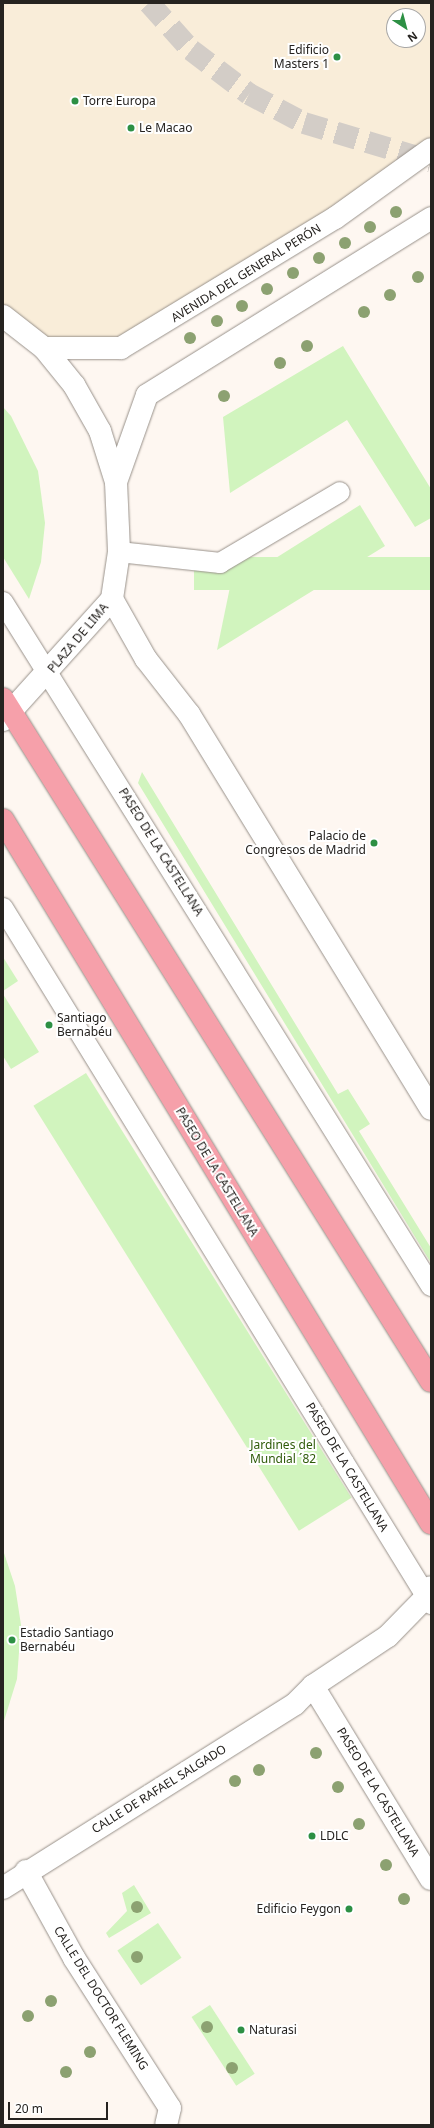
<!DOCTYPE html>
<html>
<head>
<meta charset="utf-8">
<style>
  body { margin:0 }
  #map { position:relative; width:434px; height:2128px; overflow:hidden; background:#fef7f1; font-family:"Noto Sans",sans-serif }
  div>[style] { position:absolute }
  .commercial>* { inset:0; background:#f9edd9 }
  .green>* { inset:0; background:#d1f4be; transform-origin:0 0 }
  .minor-tunnel>* { height:22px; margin-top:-11px; transform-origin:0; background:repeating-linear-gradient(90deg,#d3cdc7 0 22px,transparent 0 33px) }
  .roads { filter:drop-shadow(0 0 1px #98918a) drop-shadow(0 0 1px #98918a) }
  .service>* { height:20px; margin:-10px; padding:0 10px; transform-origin:10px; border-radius:10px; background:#fff }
  .minor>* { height:22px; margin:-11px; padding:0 11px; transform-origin:11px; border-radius:11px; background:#fff }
  .secondary>* { height:22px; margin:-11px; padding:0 11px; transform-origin:11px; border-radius:11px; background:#fff }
  .trunk>* { height:22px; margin:-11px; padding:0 11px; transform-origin:11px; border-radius:11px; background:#f6a0aa }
  .trees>* { width:12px; height:12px; margin:-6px; border-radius:50%; background:#8ca171 }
  .dots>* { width:11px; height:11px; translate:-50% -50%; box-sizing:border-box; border:2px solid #fff; border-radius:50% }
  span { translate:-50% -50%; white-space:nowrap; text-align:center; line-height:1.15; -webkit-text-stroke:4px #fff; paint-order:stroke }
  .poi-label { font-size:12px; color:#262320 }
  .right { translate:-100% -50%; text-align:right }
  .left { translate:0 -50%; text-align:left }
  .street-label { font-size:12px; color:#262320 }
  .park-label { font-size:12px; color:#2f5b09 }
  .frame { position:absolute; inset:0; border:4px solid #262320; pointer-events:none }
  .north { position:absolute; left:386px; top:8px; width:40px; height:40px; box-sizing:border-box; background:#fff; border:1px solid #a8a7a6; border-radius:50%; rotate:144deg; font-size:11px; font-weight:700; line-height:16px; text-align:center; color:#262320 }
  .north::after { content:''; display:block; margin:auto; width:14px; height:18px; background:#2d9044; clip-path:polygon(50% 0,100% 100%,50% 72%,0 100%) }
  .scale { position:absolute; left:8px; top:2102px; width:100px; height:18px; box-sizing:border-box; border:2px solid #262320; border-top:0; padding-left:5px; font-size:12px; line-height:14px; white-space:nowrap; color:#262320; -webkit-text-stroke:3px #fff; paint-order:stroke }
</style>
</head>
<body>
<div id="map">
  <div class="commercial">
    <i style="clip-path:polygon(evenodd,3px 3px,431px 3px,431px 149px,144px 335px,44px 348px,3px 316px,3px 3px,394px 16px,418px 16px,418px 40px,394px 40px,394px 16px)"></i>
  </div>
  <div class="green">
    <i style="clip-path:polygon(343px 346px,431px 489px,431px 518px,415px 527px,347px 420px,230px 493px,223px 417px)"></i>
    <i style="clip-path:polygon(3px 407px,11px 416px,38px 471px,45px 523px,41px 562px,29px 599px,3px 557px)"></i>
    <i style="clip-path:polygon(360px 505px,385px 546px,217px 650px,230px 587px)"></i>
    <i style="left:431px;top:557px;width:33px;height:237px;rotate:90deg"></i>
    <i style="clip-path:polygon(142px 772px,338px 1094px,348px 1089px,370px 1124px,359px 1131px,431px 1248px,431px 1263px,138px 783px)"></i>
    <i style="clip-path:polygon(3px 957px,18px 981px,3px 991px)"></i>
    <i style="clip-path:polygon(3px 994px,39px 1052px,11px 1069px,3px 1056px)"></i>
    <i style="left:86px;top:1073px;width:501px;height:62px;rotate:58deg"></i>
    <i style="clip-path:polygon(3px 1550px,15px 1586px,21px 1625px,17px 1679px,3px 1724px)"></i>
    <i style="clip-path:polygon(134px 1885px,151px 1913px,109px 1938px,106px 1933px,127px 1911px,122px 1893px)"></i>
    <i style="left:158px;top:1923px;width:42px;height:49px;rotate:56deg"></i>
    <i style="left:210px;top:2005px;width:82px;height:22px;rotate:57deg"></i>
  </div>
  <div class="minor-tunnel">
    <i style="left:149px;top:3px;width:63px;rotate:48.2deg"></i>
    <i style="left:191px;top:50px;width:73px;rotate:37.2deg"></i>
    <i style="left:249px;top:94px;width:62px;rotate:27.8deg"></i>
    <i style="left:304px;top:123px;width:133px;rotate:16.7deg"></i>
  </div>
  <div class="roads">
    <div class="service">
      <i style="left:119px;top:552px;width:102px;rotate:6.2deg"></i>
      <i style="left:220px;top:563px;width:139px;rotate:-30.6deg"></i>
      <i style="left:3px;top:602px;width:807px;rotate:57.96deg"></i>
      <i style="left:3px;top:908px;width:817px;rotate:58.41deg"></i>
    </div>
    <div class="minor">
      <i style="left:112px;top:599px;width:69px;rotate:60.5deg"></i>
      <i style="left:146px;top:659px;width:70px;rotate:52deg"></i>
      <i style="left:189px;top:714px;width:463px;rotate:58.5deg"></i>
      <i style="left:313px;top:1686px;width:226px;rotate:58.6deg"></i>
      <i style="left:26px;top:1871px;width:99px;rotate:61.1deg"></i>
      <i style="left:74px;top:1958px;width:178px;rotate:57.4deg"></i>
      <i style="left:170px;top:2108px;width:17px;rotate:103deg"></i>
      <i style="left:3px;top:1888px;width:345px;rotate:-32.2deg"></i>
      <i style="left:295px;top:1704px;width:25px;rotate:-45deg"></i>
      <i style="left:313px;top:1686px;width:90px;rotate:-33.7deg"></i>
      <i style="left:388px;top:1636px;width:54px;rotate:-45.7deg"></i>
      <i style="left:426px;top:1597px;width:11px;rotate:-63deg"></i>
    </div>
    <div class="secondary">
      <i style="left:3px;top:316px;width:52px;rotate:38deg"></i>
      <i style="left:44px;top:348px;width:48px;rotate:51deg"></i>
      <i style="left:74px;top:385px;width:53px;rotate:60.5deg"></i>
      <i style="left:100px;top:431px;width:53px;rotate:72.6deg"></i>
      <i style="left:116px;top:482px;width:70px;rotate:87.5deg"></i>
      <i style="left:119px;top:552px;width:48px;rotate:98.5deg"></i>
      <i style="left:112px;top:599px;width:163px;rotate:132deg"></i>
      <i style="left:44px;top:348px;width:77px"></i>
      <i style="left:121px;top:348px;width:250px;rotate:-31.3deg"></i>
      <i style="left:335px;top:218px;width:118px;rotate:-35.7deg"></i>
      <i style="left:116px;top:482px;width:92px;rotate:-70.4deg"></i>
      <i style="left:147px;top:395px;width:335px;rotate:-31.9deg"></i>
    </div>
    <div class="trunk">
      <i style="left:3px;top:699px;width:805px;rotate:57.89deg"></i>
      <i style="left:3px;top:820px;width:823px;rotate:58.67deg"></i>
    </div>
  </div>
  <div class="trees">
    <i style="left:396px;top:212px"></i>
    <i style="left:370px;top:227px"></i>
    <i style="left:345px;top:243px"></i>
    <i style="left:319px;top:258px"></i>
    <i style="left:293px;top:273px"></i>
    <i style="left:418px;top:277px"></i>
    <i style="left:267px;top:289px"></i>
    <i style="left:390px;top:295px"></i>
    <i style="left:242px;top:306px"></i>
    <i style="left:364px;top:312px"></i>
    <i style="left:217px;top:321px"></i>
    <i style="left:190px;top:338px"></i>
    <i style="left:307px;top:346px"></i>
    <i style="left:280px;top:363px"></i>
    <i style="left:224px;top:396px"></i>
    <i style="left:316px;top:1753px"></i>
    <i style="left:259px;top:1770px"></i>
    <i style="left:235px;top:1781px"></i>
    <i style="left:338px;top:1787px"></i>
    <i style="left:359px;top:1824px"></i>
    <i style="left:386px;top:1865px"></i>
    <i style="left:404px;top:1899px"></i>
    <i style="left:137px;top:1907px"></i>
    <i style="left:137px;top:1957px"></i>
    <i style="left:51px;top:2001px"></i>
    <i style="left:28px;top:2016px"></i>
    <i style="left:207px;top:2027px"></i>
    <i style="left:90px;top:2052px"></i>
    <i style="left:232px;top:2068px"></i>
    <i style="left:66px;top:2072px"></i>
  </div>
  <div class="dots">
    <i style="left:337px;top:57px;background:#2d9044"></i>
    <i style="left:75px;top:101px;background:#2d9044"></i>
    <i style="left:131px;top:128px;background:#2d9044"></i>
    <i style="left:374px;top:843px;background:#2d9044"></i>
    <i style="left:49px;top:1025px;background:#2d9044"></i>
    <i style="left:12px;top:1640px;background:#2d9044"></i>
    <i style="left:312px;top:1836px;background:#2d9044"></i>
    <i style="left:349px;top:1909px;background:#2d9044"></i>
    <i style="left:241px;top:2030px;background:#2d9044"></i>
  </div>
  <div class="poi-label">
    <span class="right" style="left:329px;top:57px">Edificio<br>Masters 1</span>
    <span class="left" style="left:83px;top:101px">Torre Europa</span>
    <span class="left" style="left:139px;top:128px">Le Macao</span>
    <span class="right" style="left:366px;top:843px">Palacio de<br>Congresos de Madrid</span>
    <span class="left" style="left:57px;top:1025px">Santiago<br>Bernabéu</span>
    <span class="left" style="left:20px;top:1640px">Estadio Santiago<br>Bernabéu</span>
    <span class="left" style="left:320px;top:1836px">LDLC</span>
    <span class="right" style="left:341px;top:1909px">Edificio Feygon</span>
    <span class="left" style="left:249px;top:2030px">Naturasi</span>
  </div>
  <div class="street-label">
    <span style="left:246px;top:273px;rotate:-32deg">AVENIDA DEL GENERAL PERÓN</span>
    <span style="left:78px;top:638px;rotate:-50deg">PLAZA DE LIMA</span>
    <span style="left:161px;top:852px;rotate:58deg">PASEO DE LA CASTELLANA</span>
    <span style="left:217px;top:1172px;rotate:59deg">PASEO DE LA CASTELLANA</span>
    <span style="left:347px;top:1467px;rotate:59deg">PASEO DE LA CASTELLANA</span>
    <span style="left:159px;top:1789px;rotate:-32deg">CALLE DE RAFAEL SALGADO</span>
    <span style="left:378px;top:1792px;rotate:59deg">PASEO DE LA CASTELLANA</span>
    <span style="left:101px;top:1998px;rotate:58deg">CALLE DEL DOCTOR FLEMING</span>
  </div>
  <div class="park-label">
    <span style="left:283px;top:1452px">Jardines del<br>Mundial ´82</span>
  </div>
  <div class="frame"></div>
  <div class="north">N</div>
  <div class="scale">20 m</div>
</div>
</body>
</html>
